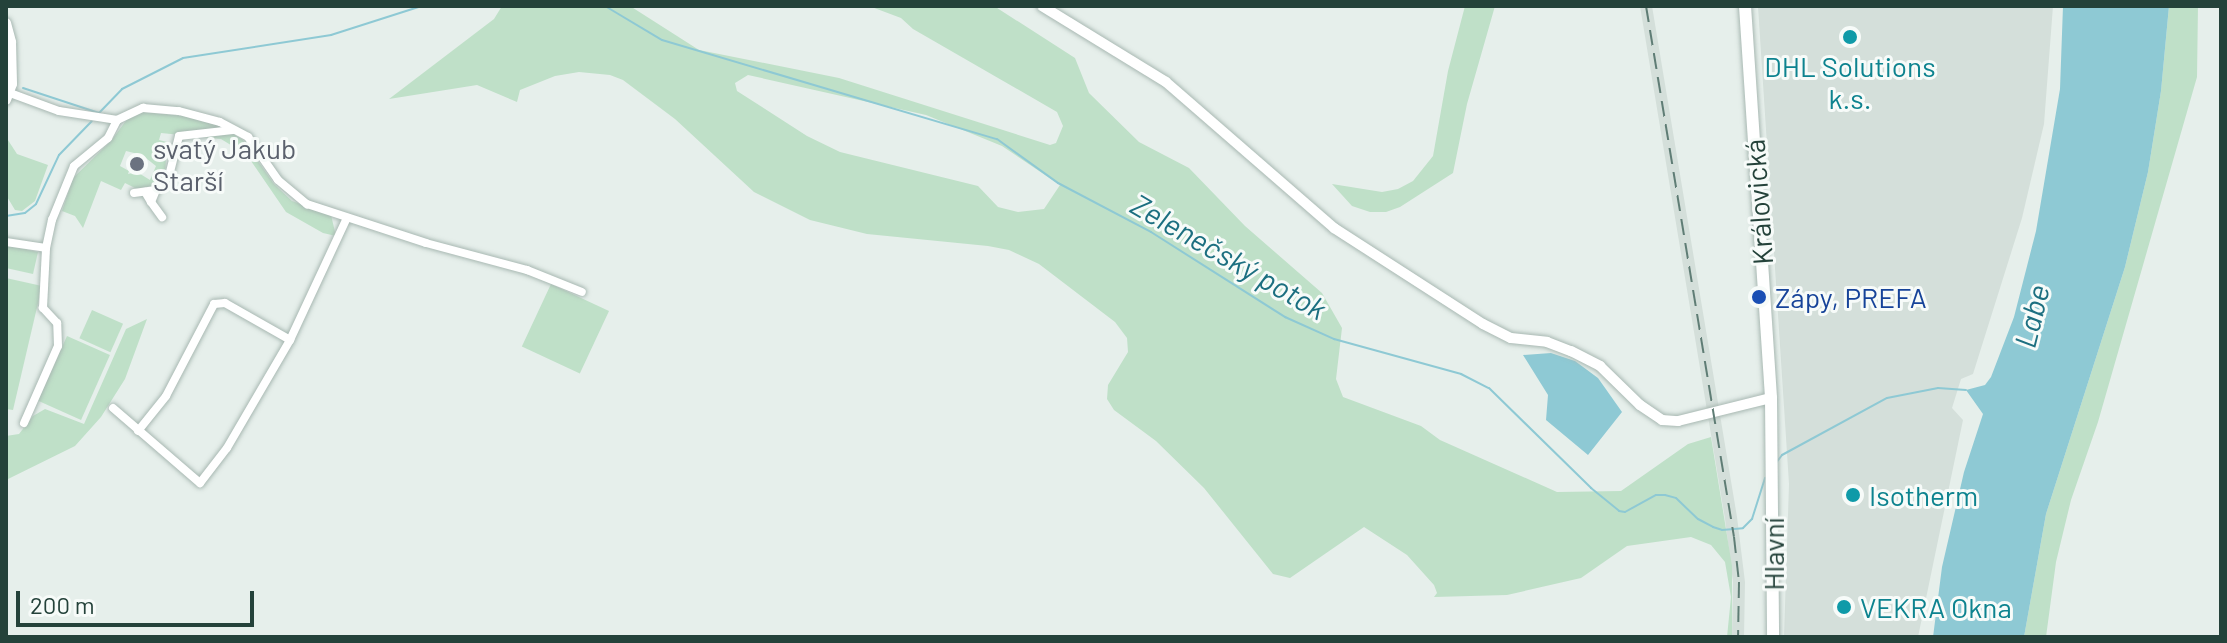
<!DOCTYPE html>
<html>
<head>
<meta charset="utf-8">
<style>
  body { margin:0 }
  #map { position:relative; width:2227px; height:643px; overflow:hidden; background:#e6efeb; font-family:Barlow,sans-serif }
  div>[style] { position:absolute }
  .built>* { inset:0; background:#d4dfda }
  .green>* { inset:0; background:#bfe0c8; transform-origin:0 0 }
  .water>* { inset:0; background:#8ec9d4 }
  .stream>* { height:2px; margin:-1px; padding:0 1px; transform-origin:1px; border-radius:1px; background:#8ec9d4 }
  .roads { filter:drop-shadow(0 0 2px #a8b8b2) drop-shadow(0 0 2px #a8b8b2) }
  .minor>* { height:8px; margin:-4px; padding:0 4px; transform-origin:4px; border-radius:4px; background:#fff }
  .tertiary>* { height:10px; margin:-5px; padding:0 5px; transform-origin:5px; border-radius:5px; background:#fff }
  .secondary>* { height:12px; margin:-6px; padding:0 6px; transform-origin:6px; border-radius:6px; background:#fff }
  .rail>* { height:2px; margin-top:-1px; transform-origin:0; background:repeating-linear-gradient(90deg,#5f7d75 0 16px,transparent 0 24px) }
  .dots>* { width:22px; height:22px; translate:-50% -50%; box-sizing:border-box; border:4px solid #f7fbf9; border-radius:50% }
  span { translate:-50% -50%; white-space:nowrap; text-align:center; line-height:1.15; -webkit-text-stroke:6px #f7fbf9; paint-order:stroke }
  .culture-label { font-size:28px; color:#0d838f }
  .left { translate:0 -50%; text-align:left }
  .worship-label { font-size:28px; color:#5b616d }
  .street-label { font-size:28px; color:#24423a }
  .transit-label { font-size:28px; color:#164399 }
  .water-label { font-size:30px; color:#1c6f80; font-style:italic }
  .frame { position:absolute; inset:0; border:8px solid #24423a; pointer-events:none }
  .scale { position:absolute; left:16px; top:591px; width:238px; height:36px; box-sizing:border-box; border:4px solid #24423a; border-top:0; padding-left:10px; font-size:24px; line-height:28px; white-space:nowrap; color:#24423a; -webkit-text-stroke:6px #f7fbf9; paint-order:stroke }
</style>
</head>
<body>
<div id="map">
  <div class="built">
    <i style="clip-path:polygon(1640px 6px,1652px 6px,1737px 517px,1745px 582px,1744px 637px,1732px 637px,1733px 582px,1725px 519px)"></i>
    <i style="clip-path:polygon(1758px 6px,2053px 6px,2044px 124px,2022px 218px,1973px 374px,1961px 379px,1952px 408px,1963px 420px,1918px 637px,1784px 637px,1789px 484px)"></i>
  </div>
  <div class="green">
    <i style="clip-path:polygon(evenodd,502px 6px,630px 6px,699px 50px,839px 78px,1050px 145px,1056px 143px,1063px 126px,1057px 112px,913px 29px,901px 18px,869px 6px,994px 6px,1075px 58px,1089px 93px,1139px 142px,1189px 168px,1245px 226px,1322px 293px,1342px 328px,1336px 379px,1343px 397px,1421px 426px,1440px 440px,1557px 492px,1621px 491px,1688px 444px,1711px 437px,1732px 566px,1732px 637px,1727px 637px,1731px 597px,1725px 562px,1711px 545px,1691px 537px,1627px 546px,1581px 578px,1507px 595px,1434px 597px,1437px 593px,1434px 585px,1407px 555px,1364px 527px,1290px 578px,1273px 574px,1204px 488px,1156px 441px,1114px 410px,1107px 399px,1108px 385px,1128px 352px,1127px 338px,1115px 322px,1039px 264px,1009px 250px,988px 246px,867px 234px,810px 220px,754px 192px,675px 119px,623px 80px,610px 75px,579px 72px,555px 76px,520px 90px,517px 102px,477px 85px,389px 99px,494px 19px,502px 6px,748px 75px,926px 115px,1002px 146px,1060px 185px,1044px 209px,1018px 212px,998px 207px,978px 186px,840px 152px,807px 136px,737px 91px,735px 83px,748px 75px)"></i>
    <i style="clip-path:polygon(1465px 6px,1495px 6px,1467px 104px,1453px 173px,1400px 207px,1386px 212px,1370px 212px,1352px 206px,1332px 184px,1382px 192px,1398px 189px,1413px 181px,1433px 156px,1448px 71px)"></i>
    <i style="clip-path:polygon(2169px 6px,2198px 6px,2197px 77px,2098px 422px,2071px 500px,2056px 562px,2046px 637px,2024px 637px,2046px 514px,2125px 267px,2148px 172px,2161px 91px)"></i>
    <i style="clip-path:polygon(evenodd,142px 112px,184px 116px,220px 126px,243px 140px,274px 184px,292px 201px,331px 215px,336px 236px,323px 233px,286px 212px,247px 155px,221px 139px,161px 133px,159px 140px,167px 142px,165px 175px,152px 186px,137px 189px,125px 183px,121px 190px,101px 181px,83px 228px,75px 216px,62px 211px,73px 178px,111px 141px,128px 118px,142px 112px,126px 151px,142px 155px,156px 166px,150px 180px,137px 172px,128px 174px,129px 171px,120px 166px,126px 151px)"></i>
    <i style="clip-path:polygon(6px 137px,17px 154px,48px 165px,35px 201px,22px 211px,15px 210px,6px 195px)"></i>
    <i style="clip-path:polygon(6px 245px,38px 252px,33px 274px,6px 268px)"></i>
    <i style="clip-path:polygon(6px 278px,42px 286px,13px 410px,6px 409px)"></i>
    <i style="left:551px;top:284px;width:64px;height:69px;rotate:25deg"></i>
    <i style="left:92px;top:310px;width:34px;height:31px;rotate:24deg"></i>
    <i style="clip-path:polygon(147px 319px,125px 379px,101px 417px,75px 446px,6px 480px,6px 436px,19px 434px,33px 416px,45px 409px,84px 424px,126px 329px)"></i>
    <i style="left:67px;top:336px;width:47px;height:71px;rotate:24deg"></i>
  </div>
  <div class="water">
    <i style="clip-path:polygon(2063px 6px,2169px 6px,2161px 91px,2148px 172px,2125px 267px,2046px 514px,2024px 637px,1933px 637px,1942px 567px,1964px 472px,1983px 414px,1966px 390px,1985px 385px,1991px 377px,2014px 317px,2036px 231px,2060px 89px)"></i>
    <i style="clip-path:polygon(1551px 353px,1575px 361px,1598px 378px,1622px 412px,1588px 455px,1546px 420px,1548px 395px,1523px 355px)"></i>
  </div>
  <div class="stream">
    <i style="left:605px;top:6px;width:66px;rotate:30.8deg"></i>
    <i style="left:662px;top:40px;width:349px;rotate:16.5deg"></i>
    <i style="left:997px;top:139px;width:75px;rotate:35.8deg"></i>
    <i style="left:1058px;top:183px;width:105px;rotate:27.8deg"></i>
    <i style="left:1151px;top:232px;width:159px;rotate:32.4deg"></i>
    <i style="left:1285px;top:317px;width:54px;rotate:24.2deg"></i>
    <i style="left:1334px;top:339px;width:132px;rotate:15.4deg"></i>
    <i style="left:1461px;top:374px;width:31px;rotate:27deg"></i>
    <i style="left:1489px;top:388px;width:143px;rotate:44.4deg"></i>
    <i style="left:1591px;top:488px;width:36px;rotate:39deg"></i>
    <i style="left:1619px;top:511px;width:6px;rotate:9deg"></i>
    <i style="left:1625px;top:512px;width:35px;rotate:-29deg"></i>
    <i style="left:1656px;top:495px;width:9px"></i>
    <i style="left:1665px;top:495px;width:11px;rotate:15deg"></i>
    <i style="left:1676px;top:498px;width:30px;rotate:44deg"></i>
    <i style="left:1698px;top:519px;width:17px;rotate:28deg"></i>
    <i style="left:1713px;top:527px;width:9px;rotate:18deg"></i>
    <i style="left:1722px;top:530px;width:21px;rotate:-5deg"></i>
    <i style="left:1743px;top:528px;width:13px;rotate:-45deg"></i>
    <i style="left:1752px;top:519px;width:43px;rotate:-72.4deg"></i>
    <i style="left:23px;top:88px;width:80px;rotate:18.2deg"></i>
    <i style="left:99px;top:113px;width:33px;rotate:-46deg"></i>
    <i style="left:122px;top:89px;width:68px;rotate:-26.9deg"></i>
    <i style="left:183px;top:58px;width:150px;rotate:-8.8deg"></i>
    <i style="left:331px;top:35px;width:96px;rotate:-17.7deg"></i>
    <i style="left:6px;top:216px;width:19px;rotate:-9deg"></i>
    <i style="left:25px;top:213px;width:14px;rotate:-39deg"></i>
    <i style="left:36px;top:204px;width:54px;rotate:-64.9deg"></i>
    <i style="left:59px;top:155px;width:47px;rotate:-45.9deg"></i>
    <i style="left:1776px;top:463px;width:10px;rotate:-53deg"></i>
    <i style="left:1782px;top:455px;width:119px;rotate:-28.5deg"></i>
    <i style="left:1887px;top:398px;width:52px;rotate:-11.1deg"></i>
    <i style="left:1938px;top:388px;width:28px;rotate:4deg"></i>
  </div>
  <div class="roads">
    <div class="minor">
      <i style="left:10px;top:93px;width:52px;rotate:20.2deg"></i>
      <i style="left:59px;top:111px;width:59px;rotate:8.8deg"></i>
      <i style="left:117px;top:120px;width:29px;rotate:-25deg"></i>
      <i style="left:143px;top:108px;width:36px;rotate:5deg"></i>
      <i style="left:179px;top:111px;width:42px;rotate:15deg"></i>
      <i style="left:220px;top:122px;width:32px;rotate:28deg"></i>
      <i style="left:248px;top:137px;width:52px;rotate:55.1deg"></i>
      <i style="left:278px;top:180px;width:38px;rotate:40deg"></i>
      <i style="left:307px;top:204px;width:125px;rotate:18.1deg"></i>
      <i style="left:426px;top:243px;width:105px;rotate:15deg"></i>
      <i style="left:527px;top:270px;width:59px;rotate:21.8deg"></i>
      <i style="left:145px;top:192px;width:12px;rotate:59deg"></i>
      <i style="left:151px;top:202px;width:13px;rotate:-67deg"></i>
      <i style="left:134px;top:193px;width:22px;rotate:-8deg"></i>
      <i style="left:156px;top:190px;width:19px;rotate:-47deg"></i>
      <i style="left:169px;top:176px;width:41px;rotate:-76deg"></i>
      <i style="left:179px;top:136px;width:54px;rotate:-6.3deg"></i>
      <i style="left:151px;top:202px;width:19px;rotate:54deg"></i>
      <i style="left:6px;top:242px;width:40px;rotate:8.5deg"></i>
      <i style="left:46px;top:248px;width:29px;rotate:-78deg"></i>
      <i style="left:52px;top:220px;width:58px;rotate:-67.8deg"></i>
      <i style="left:74px;top:166px;width:44px;rotate:-39.5deg"></i>
      <i style="left:108px;top:138px;width:20px;rotate:-63deg"></i>
      <i style="left:113px;top:408px;width:115px;rotate:40.8deg"></i>
      <i style="left:200px;top:483px;width:44px;rotate:-52.4deg"></i>
      <i style="left:227px;top:448px;width:125px;rotate:-59.7deg"></i>
      <i style="left:290px;top:340px;width:135px;rotate:-65deg"></i>
      <i style="left:24px;top:423px;width:84px;rotate:-66.2deg"></i>
      <i style="left:58px;top:346px;width:23px;rotate:-92deg"></i>
      <i style="left:57px;top:323px;width:21px;rotate:-133deg"></i>
      <i style="left:43px;top:308px;width:60px;rotate:-87.1deg"></i>
      <i style="left:138px;top:431px;width:45px;rotate:-51.3deg"></i>
      <i style="left:166px;top:396px;width:104px;rotate:-62.4deg"></i>
      <i style="left:214px;top:304px;width:11px;rotate:-5deg"></i>
      <i style="left:225px;top:303px;width:75px;rotate:29.6deg"></i>
    </div>
    <div class="tertiary">
      <i style="left:1042px;top:6px;width:145px;rotate:31.5deg"></i>
      <i style="left:1166px;top:82px;width:223px;rotate:41deg"></i>
      <i style="left:1334px;top:228px;width:177px;rotate:32.8deg"></i>
      <i style="left:1483px;top:324px;width:31px;rotate:27deg"></i>
      <i style="left:1511px;top:338px;width:36px;rotate:6deg"></i>
      <i style="left:1547px;top:342px;width:26px;rotate:21deg"></i>
      <i style="left:1571px;top:351px;width:33px;rotate:27deg"></i>
      <i style="left:1600px;top:366px;width:56px;rotate:44.3deg"></i>
      <i style="left:1640px;top:405px;width:27px;rotate:34deg"></i>
      <i style="left:1662px;top:420px;width:16px;rotate:4deg"></i>
      <i style="left:1678px;top:421px;width:96px;rotate:-13.9deg"></i>
      <i style="left:6px;top:23px;width:20px;rotate:75deg"></i>
      <i style="left:11px;top:42px;width:42px;rotate:88.6deg"></i>
      <i style="left:12px;top:84px;width:17px;rotate:111deg"></i>
    </div>
    <div class="secondary">
      <i style="left:1745px;top:6px;width:393px;rotate:86.2deg"></i>
      <i style="left:1771px;top:398px;width:239px;rotate:89.5deg"></i>
    </div>
  </div>
  <div class="rail">
    <i style="left:1646px;top:6px;width:538px;rotate:80.59deg"></i>
    <i style="left:1734px;top:537px;width:45px;rotate:83.7deg"></i>
    <i style="left:1739px;top:582px;width:55px;rotate:91deg"></i>
  </div>
  <div class="dots">
    <i style="left:1850px;top:37px;background:#0f9aa8"></i>
    <i style="left:137px;top:164px;background:#6b7280"></i>
    <i style="left:1759px;top:297px;background:#1a4fb4"></i>
    <i style="left:1853px;top:495px;background:#0f9aa8"></i>
    <i style="left:1844px;top:607px;background:#0f9aa8"></i>
  </div>
  <div class="culture-label">
    <span style="left:1850px;top:82px">DHL Solutions<br>k.s.</span>
    <span class="left" style="left:1869px;top:495px">Isotherm</span>
    <span class="left" style="left:1860px;top:607px">VEKRA Okna</span>
  </div>
  <div class="worship-label">
    <span class="left" style="left:153px;top:164px">svatý Jakub<br>Starší</span>
  </div>
  <div class="street-label">
    <span style="left:1758px;top:202px;rotate:-94deg">Královická</span>
    <span style="left:1773px;top:554px;rotate:-90deg">Hlavní</span>
  </div>
  <div class="transit-label">
    <span class="left" style="left:1775px;top:297px">Zápy, PREFA</span>
  </div>
  <div class="water-label">
    <span style="left:1229px;top:256px;rotate:30deg">Zelenečský potok</span>
    <span style="left:2031px;top:316px;rotate:-76deg">Labe</span>
  </div>
  <div class="frame"></div>
  <div class="scale">200 m</div>
</div>
</body>
</html>
